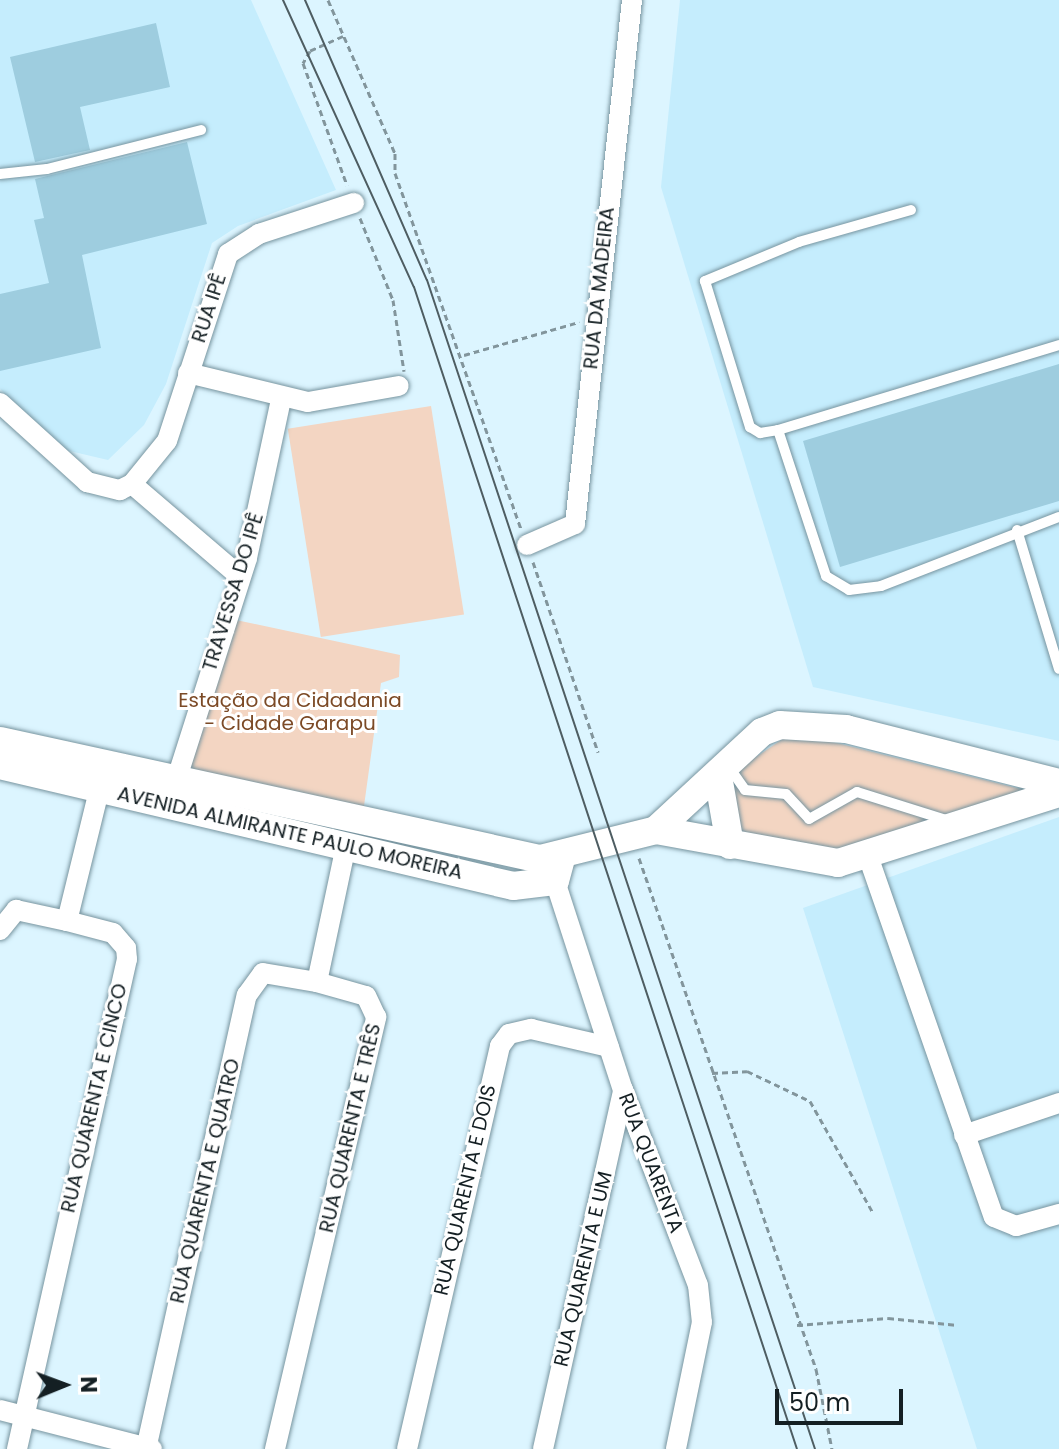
<!DOCTYPE html>
<html>
<head>
<meta charset="utf-8">
<style>
  body { margin:0 }
  #map { position:relative; width:1059px; height:1449px; overflow:hidden; background:#dcf5ff; font-family:Poppins,sans-serif }
  div>[style] { position:absolute }
  .built>* { inset:0; background:#c5edfd }
  .green>* { inset:0; background:#f3d5c2; transform-origin:0 0 }
  .building>* { inset:0; background:#9ecddf }
  .path>* { height:3px; margin-top:-1.5px; transform-origin:0; background:repeating-linear-gradient(90deg,#82959c 0 6px,transparent 0 10px) }
  .roads { filter:drop-shadow(0 0 2px #77949f) drop-shadow(0 0 2px #77949f) }
  .lane>* { height:10px; margin:-5px; padding:0 5px; transform-origin:5px; border-radius:5px; background:#fff }
  .street>* { height:20px; margin:-10px; padding:0 10px; transform-origin:10px; border-radius:10px; background:#fff }
  .secondary>* { height:28px; margin:-14px; padding:0 14px; transform-origin:14px; border-radius:14px; background:#fff }
  .tram>* { height:2px; margin:-1px; padding:0 1px; transform-origin:1px; border-radius:1px; background:#4e5d62 }
  span { translate:-50% -50%; white-space:nowrap; text-align:center; line-height:1.15; -webkit-text-stroke:6px #fff; paint-order:stroke }
  .street-label { font-size:20px; color:#141f23 }
  .park-label { font-size:20px; color:#7c4a26 }
  .north { position:absolute; left:24px; top:1345px; width:80px; height:80px; -webkit-text-stroke:6px #fff; paint-order:stroke; rotate:89deg; font-size:22px; font-weight:700; line-height:32px; text-align:center; color:#141f23 }
  .north::after { content:''; display:block; margin:auto; width:28px; height:36px; background:#141f23; clip-path:polygon(50% 0,100% 100%,50% 72%,0 100%) }
  .scale { position:absolute; left:775px; top:1389px; width:128px; height:36px; box-sizing:border-box; border:4px solid #141f23; border-top:0; padding-left:10px; font-size:24px; line-height:28px; white-space:nowrap; color:#141f23; -webkit-text-stroke:6px #fff; paint-order:stroke }
</style>
</head>
<body>
<div id="map">
  <div class="built">
    <i style="clip-path:polygon(0 0,251px 0,336px 190px,238px 226px,212px 243px,166px 384px,144px 425px,108px 460px,61px 449px,0 389px)"></i>
    <i style="clip-path:polygon(680px 0,1059px 0,1059px 741px,813px 687px,661px 187px)"></i>
    <i style="clip-path:polygon(1059px 817px,1059px 1449px,977px 1449px,803px 908px)"></i>
  </div>
  <div class="green">
    <i style="left:431px;top:406px;width:211px;height:145px;rotate:81deg"></i>
    <i style="clip-path:polygon(236px 620px,400px 655px,399px 677px,381px 683px,364px 806px,189px 772px)"></i>
    <i style="clip-path:polygon(784px 738px,817px 738px,1029px 791px,866px 855px,744px 842px,728px 794px,737px 770px)"></i>
  </div>
  <div class="building">
    <i style="clip-path:polygon(156px 23px,170px 87px,80px 107px,90px 150px,35px 162px,10px 57px)"></i>
    <i style="clip-path:polygon(187px 142px,207px 224px,82px 255px,101px 348px,0 371px,0 294px,49px 283px,34px 220px,44px 218px,35px 179px)"></i>
    <i style="clip-path:polygon(1059px 364px,1059px 501px,840px 567px,803px 441px)"></i>
  </div>
  <div class="path">
    <i style="left:328px;top:0;width:167px;rotate:66.4deg"></i>
    <i style="left:395px;top:153px;width:20px;rotate:90deg"></i>
    <i style="left:395px;top:173px;width:377px;rotate:70.5deg"></i>
    <i style="left:343px;top:36px;width:36px;rotate:156deg"></i>
    <i style="left:310px;top:51px;width:14px;rotate:120deg"></i>
    <i style="left:303px;top:63px;width:130px;rotate:70.2deg"></i>
    <i style="left:360px;top:218px;width:88px;rotate:68.1deg"></i>
    <i style="left:393px;top:300px;width:72px;rotate:81.2deg"></i>
    <i style="left:464px;top:355px;width:120px;rotate:-16deg"></i>
    <i style="left:533px;top:562px;width:201px;rotate:71.1deg"></i>
    <i style="left:639px;top:858px;width:541px;rotate:70.89deg"></i>
    <i style="left:816px;top:1369px;width:82px;rotate:78.7deg"></i>
    <i style="left:712px;top:1073px;width:35px;rotate:-3deg"></i>
    <i style="left:747px;top:1071px;width:70px;rotate:25.5deg"></i>
    <i style="left:810px;top:1101px;width:129px;rotate:60.6deg"></i>
    <i style="left:797px;top:1325px;width:91px;rotate:-4.4deg"></i>
    <i style="left:888px;top:1318px;width:70px;rotate:5.7deg"></i>
  </div>
  <div class="roads">
    <div class="lane">
      <i style="left:0;top:174px;width:47px;rotate:-6.1deg"></i>
      <i style="left:47px;top:169px;width:159px;rotate:-14.2deg"></i>
      <i style="left:911px;top:210px;width:116px;rotate:164.1deg"></i>
      <i style="left:799px;top:242px;width:102px;rotate:157.5deg"></i>
      <i style="left:705px;top:281px;width:153px;rotate:72.9deg"></i>
      <i style="left:750px;top:427px;width:12px;rotate:31deg"></i>
      <i style="left:760px;top:433px;width:18px;rotate:-9deg"></i>
      <i style="left:778px;top:430px;width:294px;rotate:-16.8deg"></i>
      <i style="left:778px;top:430px;width:154px;rotate:71.8deg"></i>
      <i style="left:826px;top:576px;width:27px;rotate:31deg"></i>
      <i style="left:849px;top:590px;width:32px;rotate:-7deg"></i>
      <i style="left:881px;top:586px;width:191px;rotate:-21.2deg"></i>
      <i style="left:1017px;top:530px;width:145px;rotate:73.2deg"></i>
      <i style="left:729px;top:767px;width:28px;rotate:55deg"></i>
      <i style="left:745px;top:790px;width:41px;rotate:5.6deg"></i>
      <i style="left:786px;top:794px;width:34px;rotate:47deg"></i>
      <i style="left:809px;top:819px;width:55px;rotate:-29.4deg"></i>
      <i style="left:857px;top:792px;width:101px;rotate:17.4deg"></i>
    </div>
    <div class="street">
      <i style="left:188px;top:373px;width:123px;rotate:13.6deg"></i>
      <i style="left:308px;top:402px;width:92px;rotate:-10deg"></i>
      <i style="left:0;top:403px;width:118px;rotate:42.2deg"></i>
      <i style="left:87px;top:482px;width:34px;rotate:14deg"></i>
      <i style="left:120px;top:490px;width:13px;rotate:-27deg"></i>
      <i style="left:132px;top:484px;width:55px;rotate:-50.9deg"></i>
      <i style="left:167px;top:441px;width:197px;rotate:-71.9deg"></i>
      <i style="left:228px;top:254px;width:37px;rotate:-33deg"></i>
      <i style="left:259px;top:234px;width:100px;rotate:-18.1deg"></i>
      <i style="left:132px;top:484px;width:140px;rotate:40.6deg"></i>
      <i style="left:527px;top:545px;width:52px;rotate:-23.6deg"></i>
      <i style="left:575px;top:524px;width:527px;rotate:-83.79deg"></i>
      <i style="left:176px;top:781px;width:234px;rotate:-72.3deg"></i>
      <i style="left:247px;top:558px;width:162px;rotate:-77.9deg"></i>
      <i style="left:868px;top:856px;width:382px;rotate:70.8deg"></i>
      <i style="left:994px;top:1217px;width:24px;rotate:22deg"></i>
      <i style="left:1016px;top:1226px;width:45px;rotate:-15.6deg"></i>
      <i style="left:555px;top:881px;width:220px;rotate:72deg"></i>
      <i style="left:623px;top:1090px;width:209px;rotate:69deg"></i>
      <i style="left:698px;top:1285px;width:37px;rotate:84deg"></i>
      <i style="left:702px;top:1322px;width:130px;rotate:101.6deg"></i>
      <i style="left:0;top:930px;width:26px;rotate:-51deg"></i>
      <i style="left:16px;top:910px;width:52px;rotate:12.2deg"></i>
      <i style="left:964px;top:1135px;width:100px;rotate:-18.6deg"></i>
      <i style="left:0;top:1410px;width:157px;rotate:14.4deg"></i>
      <i style="left:17px;top:1449px;width:502px;rotate:-77.35deg"></i>
      <i style="left:127px;top:959px;width:11px;rotate:-95deg"></i>
      <i style="left:126px;top:948px;width:20px;rotate:-131deg"></i>
      <i style="left:113px;top:933px;width:48px;rotate:-165.4deg"></i>
      <i style="left:67px;top:921px;width:138px;rotate:-76.2deg"></i>
      <i style="left:146px;top:1449px;width:465px;rotate:-77.5deg"></i>
      <i style="left:247px;top:995px;width:27px;rotate:-54deg"></i>
      <i style="left:263px;top:973px;width:55px;rotate:9.5deg"></i>
      <i style="left:275px;top:1449px;width:444px;rotate:-76.8deg"></i>
      <i style="left:376px;top:1017px;width:23px;rotate:-115deg"></i>
      <i style="left:366px;top:996px;width:51px;rotate:-164.1deg"></i>
      <i style="left:317px;top:982px;width:139px;rotate:-78deg"></i>
      <i style="left:407px;top:1449px;width:414px;rotate:-77deg"></i>
      <i style="left:500px;top:1046px;width:15px;rotate:-53deg"></i>
      <i style="left:509px;top:1034px;width:23px;rotate:-13deg"></i>
      <i style="left:531px;top:1029px;width:80px;rotate:13deg"></i>
      <i style="left:543px;top:1449px;width:368px;rotate:-77.4deg"></i>
    </div>
    <div class="secondary">
      <i style="left:0;top:741px;width:553px;rotate:12.33deg"></i>
      <i style="left:540px;top:859px;width:120px;rotate:-14deg"></i>
      <i style="left:656px;top:830px;width:185px;rotate:10.3deg"></i>
      <i style="left:838px;top:863px;width:232px;rotate:-17.6deg"></i>
      <i style="left:0;top:765px;width:527px;rotate:13.27deg"></i>
      <i style="left:513px;top:886px;width:42px;rotate:-6.8deg"></i>
      <i style="left:555px;top:881px;width:24px;rotate:-75deg"></i>
      <i style="left:718px;top:776px;width:70px;rotate:80.1deg"></i>
      <i style="left:656px;top:830px;width:144px;rotate:-42.8deg"></i>
      <i style="left:762px;top:732px;width:19px;rotate:-21deg"></i>
      <i style="left:780px;top:725px;width:66px;rotate:3.5deg"></i>
      <i style="left:846px;top:729px;width:220px;rotate:14.2deg"></i>
    </div>
  </div>
  <div class="tram">
    <i style="left:283px;top:0;width:315px;rotate:65.5deg"></i>
    <i style="left:414px;top:287px;width:1223px;rotate:71.76deg"></i>
    <i style="left:305px;top:0;width:305px;rotate:66.5deg"></i>
    <i style="left:427px;top:280px;width:1232px;rotate:71.64deg"></i>
  </div>
  <div class="street-label">
    <span style="left:599px;top:288px;rotate:-84deg">RUA DA MADEIRA</span>
    <span style="left:209px;top:308px;rotate:-72deg">RUA IPÊ</span>
    <span style="left:233px;top:592px;rotate:-73deg">TRAVESSA DO IPÊ</span>
    <span style="left:290px;top:833px;rotate:13deg">AVENIDA ALMIRANTE PAULO MOREIRA</span>
    <span style="left:94px;top:1098px;rotate:-77deg">RUA QUARENTA E CINCO</span>
    <span style="left:350px;top:1128px;rotate:-77deg">RUA QUARENTA E TRÊS</span>
    <span style="left:651px;top:1163px;rotate:69deg">RUA QUARENTA</span>
    <span style="left:205px;top:1181px;rotate:-77deg">RUA QUARENTA E QUATRO</span>
    <span style="left:465px;top:1190px;rotate:-77deg">RUA QUARENTA E DOIS</span>
    <span style="left:583px;top:1269px;rotate:-77deg">RUA QUARENTA E UM</span>
  </div>
  <div class="park-label">
    <span style="left:290px;top:712px">Estação da Cidadania<br>- Cidade Garapu</span>
  </div>
  <div class="north">N</div>
  <div class="scale">50 m</div>
</div>
</body>
</html>
